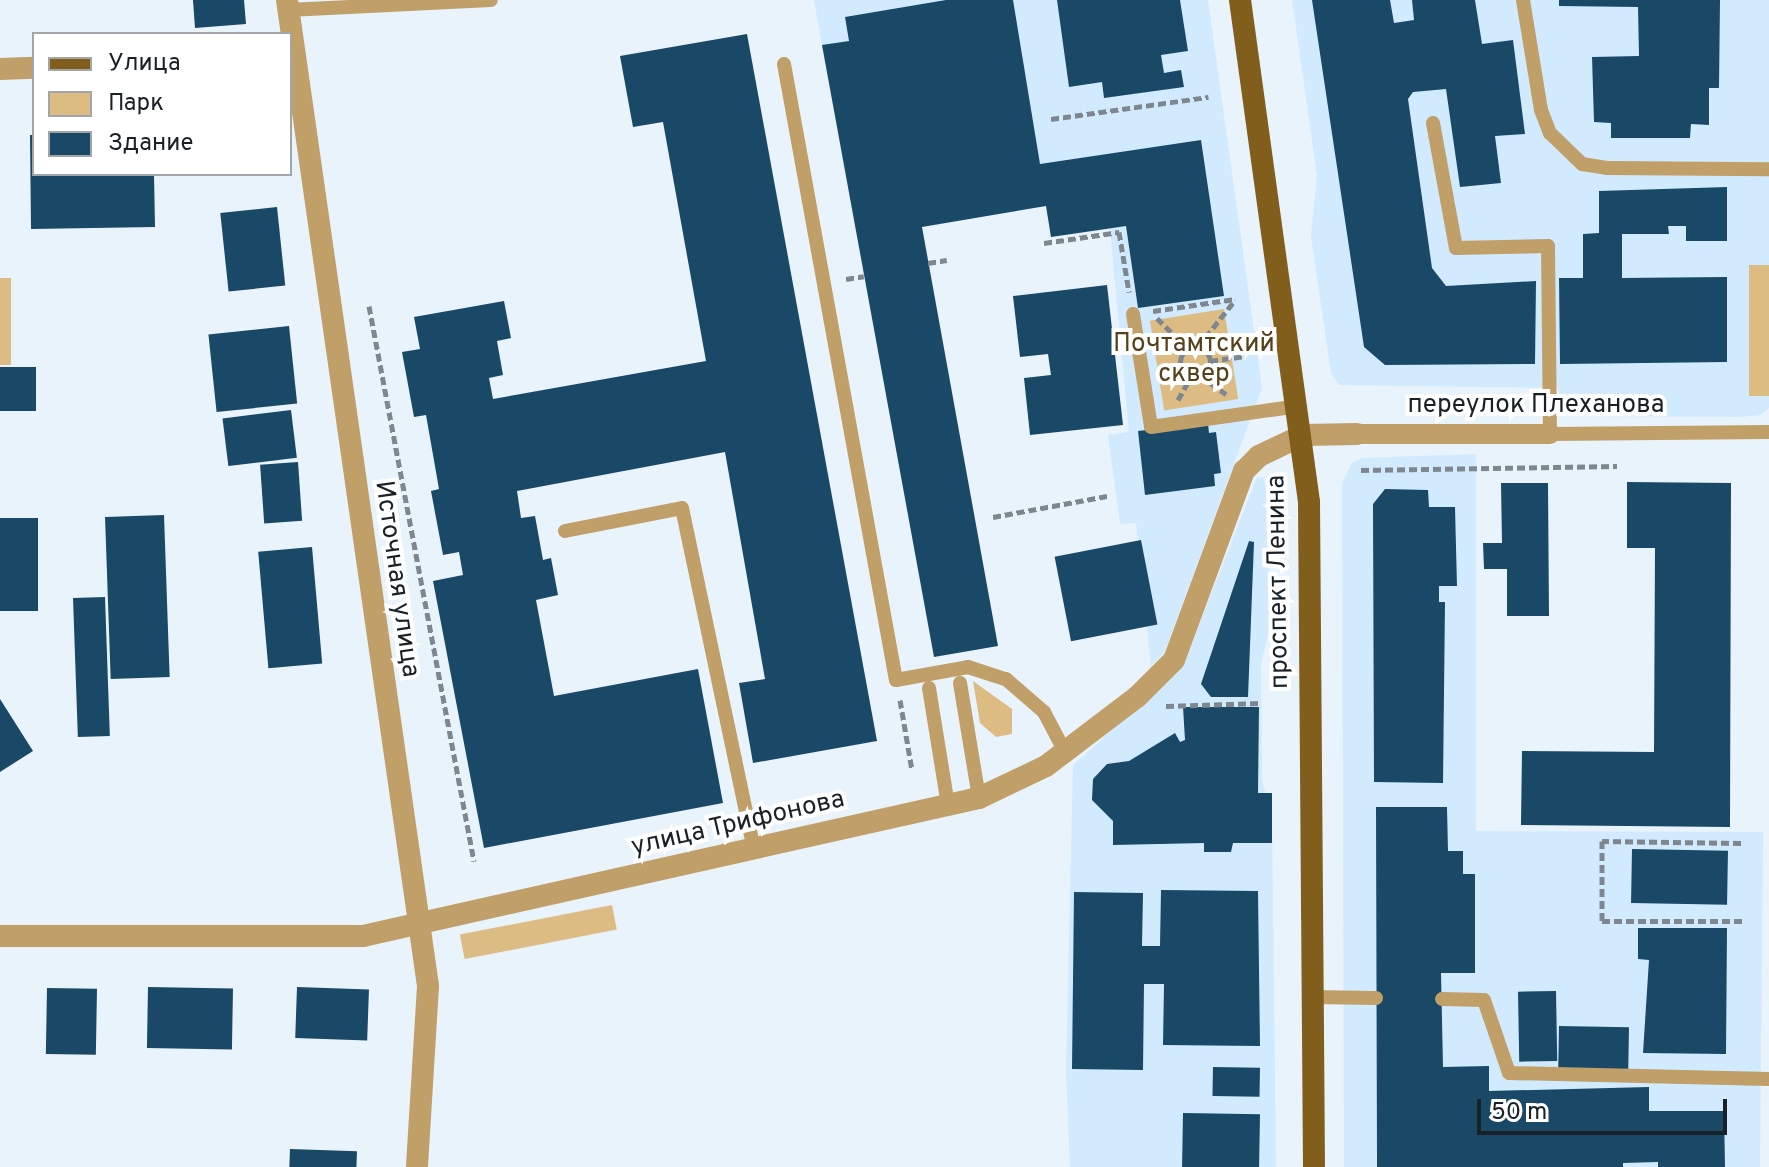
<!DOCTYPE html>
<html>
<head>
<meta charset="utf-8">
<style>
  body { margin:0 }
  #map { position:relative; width:1769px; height:1167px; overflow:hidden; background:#e9f3fb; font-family:Overpass,sans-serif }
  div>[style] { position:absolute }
  .built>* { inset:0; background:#d1eafe }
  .green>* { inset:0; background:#ddbc84; transform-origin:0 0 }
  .building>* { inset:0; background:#1a4867; transform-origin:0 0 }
  .path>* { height:5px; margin-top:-2.5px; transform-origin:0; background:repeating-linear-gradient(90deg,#7e878f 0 8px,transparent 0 12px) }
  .path>.ring { margin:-2.5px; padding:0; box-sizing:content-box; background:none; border:5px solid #7e878f; border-radius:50% }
  .service>* { height:14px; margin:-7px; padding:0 7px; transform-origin:7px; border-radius:7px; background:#c09f68 }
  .pedestrian>* { height:20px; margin:-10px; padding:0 10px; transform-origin:10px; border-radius:10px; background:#c09f68 }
  .minor>* { height:22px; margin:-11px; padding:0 11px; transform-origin:11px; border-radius:11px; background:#c09f68 }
  .primary>* { height:22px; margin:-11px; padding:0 11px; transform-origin:11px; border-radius:11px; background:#815e1b }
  span { translate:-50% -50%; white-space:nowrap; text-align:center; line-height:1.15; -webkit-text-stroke:8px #fff; paint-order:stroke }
  .park-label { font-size:26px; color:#55401a }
  .street-label { font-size:26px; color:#182128 }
  .legend { position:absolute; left:32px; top:32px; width:260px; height:144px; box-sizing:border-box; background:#fff; border:2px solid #a3a6a9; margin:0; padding:10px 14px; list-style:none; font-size:24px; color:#182128 }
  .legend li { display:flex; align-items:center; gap:16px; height:40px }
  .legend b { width:40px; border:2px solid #a3a6a9 }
  .scale { position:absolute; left:1477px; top:1099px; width:250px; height:36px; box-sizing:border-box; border:4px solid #182128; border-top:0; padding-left:10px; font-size:24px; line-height:28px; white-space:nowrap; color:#182128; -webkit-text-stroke:6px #fff; paint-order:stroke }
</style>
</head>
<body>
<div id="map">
  <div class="built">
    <i style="clip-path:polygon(814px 0,1208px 0,1262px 388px,1165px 651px,1151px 666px,1136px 523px,1120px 524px,1108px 435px,1129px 432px,1110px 229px,1051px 237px,1046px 206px,857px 238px)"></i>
    <i style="clip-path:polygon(1292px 0,1769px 0,1769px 408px,1761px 415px,1741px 417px,1579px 416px,1563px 412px,1558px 388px,1339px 385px,1331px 373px,1311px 236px,1317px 176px)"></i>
    <i style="clip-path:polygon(1476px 454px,1476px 831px,1763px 832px,1760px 1167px,1344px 1167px,1342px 483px,1352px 463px,1362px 458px)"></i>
    <i style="clip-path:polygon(1257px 477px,1264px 478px,1267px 492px,1271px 623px,1261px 664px,1262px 779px,1272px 820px,1276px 1167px,1070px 1167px,1066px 1071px,1073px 765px,1183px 666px)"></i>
  </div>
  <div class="green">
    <i style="left:1749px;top:265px;width:20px;height:131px"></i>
    <i style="left:0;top:278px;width:11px;height:87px"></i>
    <i style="left:1224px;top:309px;width:91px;height:75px;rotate:81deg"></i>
    <i style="clip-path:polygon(973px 681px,1012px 709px,1012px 734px,996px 737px,980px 723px)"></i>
    <i style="left:612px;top:905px;width:25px;height:155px;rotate:79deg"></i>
  </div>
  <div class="building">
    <i style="clip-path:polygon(193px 0,244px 0,246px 24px,195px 28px)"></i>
    <i style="clip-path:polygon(946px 0,1013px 0,1040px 164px,1201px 140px,1224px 296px,1138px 308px,1126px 226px,1051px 237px,1046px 206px,922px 227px,998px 646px,934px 657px,822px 45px,849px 41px,845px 17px)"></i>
    <i style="clip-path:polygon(1057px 0,1180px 0,1188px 51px,1161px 55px,1164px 73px,1181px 70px,1184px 87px,1104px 98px,1102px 82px,1069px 87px)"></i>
    <i style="clip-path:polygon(1312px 0,1390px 0,1394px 23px,1414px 20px,1412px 0,1475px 0,1482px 44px,1513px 40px,1525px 134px,1495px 136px,1501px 183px,1460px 187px,1446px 89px,1413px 92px,1408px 99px,1432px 268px,1446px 286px,1536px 281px,1535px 364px,1385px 365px,1364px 347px)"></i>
    <i style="clip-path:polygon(1559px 0,1720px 0,1719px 88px,1709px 88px,1709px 125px,1691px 124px,1690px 138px,1611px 138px,1611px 123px,1594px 122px,1592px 57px,1639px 56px,1638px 7px,1559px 6px)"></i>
    <i style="clip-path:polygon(747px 34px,877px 741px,753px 763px,739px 683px,765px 679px,725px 452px,517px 491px,521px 518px,535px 516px,543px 560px,551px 558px,558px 595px,536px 600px,554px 696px,698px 669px,723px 803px,484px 848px,433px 581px,463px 575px,459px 552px,443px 555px,431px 491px,439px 489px,426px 415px,414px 417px,402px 352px,420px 349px,414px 317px,504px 301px,511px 338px,497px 341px,503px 375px,489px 378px,493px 399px,706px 361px,663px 122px,633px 127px,620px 56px)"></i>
    <i style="clip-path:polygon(30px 135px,34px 135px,34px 174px,154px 174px,155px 227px,31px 229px)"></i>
    <i style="clip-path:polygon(1727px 187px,1727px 241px,1686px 241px,1686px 226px,1668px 226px,1669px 234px,1622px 234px,1622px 278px,1727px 277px,1727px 362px,1560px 364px,1559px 278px,1583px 278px,1583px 234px,1599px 233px,1599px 191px)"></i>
    <i style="left:277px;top:207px;width:79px;height:57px;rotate:84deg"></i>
    <i style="clip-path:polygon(1107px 285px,1123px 425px,1030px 435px,1024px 378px,1051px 375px,1048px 354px,1020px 357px,1013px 296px)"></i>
    <i style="left:289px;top:326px;width:78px;height:81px;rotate:84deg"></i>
    <i style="left:0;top:367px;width:36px;height:44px"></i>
    <i style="left:291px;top:410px;width:48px;height:69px;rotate:83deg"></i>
    <i style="clip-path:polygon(1208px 423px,1209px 433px,1216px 432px,1221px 473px,1214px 474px,1215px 486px,1145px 495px,1138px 431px)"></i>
    <i style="left:298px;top:462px;width:59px;height:38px;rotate:86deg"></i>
    <i style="clip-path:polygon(1627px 482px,1731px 483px,1730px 827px,1521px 825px,1522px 751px,1654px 752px,1655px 548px,1627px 548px)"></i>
    <i style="clip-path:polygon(1501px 483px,1548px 483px,1549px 616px,1507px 616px,1507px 569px,1484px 569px,1483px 543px,1502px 543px)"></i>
    <i style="clip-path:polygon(1385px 489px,1428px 490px,1429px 507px,1455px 507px,1457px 586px,1439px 586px,1439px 602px,1445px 602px,1443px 783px,1374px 782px,1373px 504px)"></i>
    <i style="left:164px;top:515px;width:162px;height:59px;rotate:88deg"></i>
    <i style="left:0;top:518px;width:38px;height:93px"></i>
    <i style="left:1141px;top:540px;width:86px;height:88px;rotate:79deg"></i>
    <i style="clip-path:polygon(1249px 541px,1254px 542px,1248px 697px,1211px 697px,1201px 684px)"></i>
    <i style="left:312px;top:547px;width:117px;height:54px;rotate:85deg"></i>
    <i style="left:105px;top:597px;width:139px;height:32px;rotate:88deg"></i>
    <i style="clip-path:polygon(0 699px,33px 751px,0 772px)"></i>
    <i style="clip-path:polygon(1183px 707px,1259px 707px,1258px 793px,1272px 793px,1272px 843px,1233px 843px,1231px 852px,1204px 852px,1204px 843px,1113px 845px,1113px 821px,1092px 800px,1093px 779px,1107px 764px,1129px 761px,1175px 733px,1180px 742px,1185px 740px)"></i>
    <i style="clip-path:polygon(1376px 807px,1447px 807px,1448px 851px,1463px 851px,1463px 874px,1475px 874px,1475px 973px,1441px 973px,1443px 1067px,1489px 1066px,1489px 1091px,1649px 1087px,1649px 1111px,1724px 1111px,1725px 1167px,1658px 1167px,1658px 1162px,1623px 1163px,1623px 1167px,1377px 1167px)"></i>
    <i style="left:1632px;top:849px;width:96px;height:54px;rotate:1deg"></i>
    <i style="clip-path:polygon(1161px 890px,1258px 891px,1260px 1046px,1163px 1045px,1164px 984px,1144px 984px,1143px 1070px,1072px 1069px,1074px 892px,1143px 893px,1142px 946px,1160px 946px)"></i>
    <i style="clip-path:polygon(1638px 928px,1727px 928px,1726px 1054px,1643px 1053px,1649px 960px,1638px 959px)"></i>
    <i style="left:148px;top:987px;width:85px;height:61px;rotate:1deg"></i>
    <i style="left:297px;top:987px;width:72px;height:51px;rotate:2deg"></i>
    <i style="left:47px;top:988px;width:50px;height:66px;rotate:1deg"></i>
    <i style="left:1556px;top:991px;width:70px;height:38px;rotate:89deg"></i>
    <i style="left:1559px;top:1026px;width:70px;height:44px;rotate:1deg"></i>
    <i style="left:1213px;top:1067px;width:47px;height:29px;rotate:1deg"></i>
    <i style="left:1183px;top:1113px;width:77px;height:54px;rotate:1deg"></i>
    <i style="left:290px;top:1149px;width:67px;height:18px;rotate:2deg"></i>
  </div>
  <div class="path">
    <i style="left:1051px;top:119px;width:159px;rotate:-8deg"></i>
    <i style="left:1044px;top:243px;width:76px;rotate:-8.3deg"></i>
    <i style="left:1119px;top:232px;width:61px;rotate:80.5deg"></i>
    <i style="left:928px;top:263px;width:19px;rotate:-9deg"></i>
    <i style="left:846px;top:279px;width:18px;rotate:-9deg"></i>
    <i style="left:369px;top:306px;width:565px;rotate:79.29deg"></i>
    <i style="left:1153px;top:311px;width:83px;rotate:-8.3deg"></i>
    <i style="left:1157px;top:318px;width:44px;rotate:45deg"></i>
    <i class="ring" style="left:1180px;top:347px;width:25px;height:25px"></i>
    <i style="left:1198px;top:347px;width:60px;rotate:-51.8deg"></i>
    <i style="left:1210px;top:361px;width:34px;rotate:-8deg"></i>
    <i style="left:1201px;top:376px;width:31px;rotate:36deg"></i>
    <i style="left:1178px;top:400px;width:26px;rotate:-61deg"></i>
    <i style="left:1361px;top:470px;width:256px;rotate:-0.9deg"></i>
    <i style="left:993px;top:517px;width:116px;rotate:-10.4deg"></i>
    <i style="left:900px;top:700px;width:71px;rotate:80.3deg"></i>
    <i style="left:1166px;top:706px;width:95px;rotate:-1.8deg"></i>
    <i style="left:1741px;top:843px;width:139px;rotate:-179.2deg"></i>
    <i style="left:1602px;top:841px;width:80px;rotate:90deg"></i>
    <i style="left:1602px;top:921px;width:140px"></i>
  </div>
  <div class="service">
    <i style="left:1523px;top:0;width:111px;rotate:80.7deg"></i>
    <i style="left:1541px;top:110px;width:25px;rotate:69deg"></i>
    <i style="left:1550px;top:133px;width:45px;rotate:44.1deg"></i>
    <i style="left:1582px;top:164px;width:25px;rotate:9deg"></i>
    <i style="left:1607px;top:168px;width:162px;rotate:0.4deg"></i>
    <i style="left:288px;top:10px;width:203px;rotate:-2.8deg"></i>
    <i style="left:784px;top:64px;width:626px;rotate:79.7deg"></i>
    <i style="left:896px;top:680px;width:73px;rotate:-10.2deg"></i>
    <i style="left:968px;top:667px;width:40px;rotate:18deg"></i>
    <i style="left:1006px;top:679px;width:50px;rotate:41deg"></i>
    <i style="left:1044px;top:712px;width:45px;rotate:62.3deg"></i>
    <i style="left:1433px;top:123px;width:127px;rotate:79.6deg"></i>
    <i style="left:1456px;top:248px;width:92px;rotate:-1.2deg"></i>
    <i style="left:1548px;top:246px;width:188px;rotate:89.4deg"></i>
    <i style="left:1550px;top:434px;width:219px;rotate:-0.5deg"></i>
    <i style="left:1133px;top:314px;width:114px;rotate:80.9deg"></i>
    <i style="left:1151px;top:427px;width:149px;rotate:-8.1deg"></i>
    <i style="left:565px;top:531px;width:119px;rotate:-11.1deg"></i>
    <i style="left:682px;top:508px;width:349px;rotate:78.1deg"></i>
    <i style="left:960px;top:683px;width:117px;rotate:80.6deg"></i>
    <i style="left:929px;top:688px;width:119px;rotate:80.8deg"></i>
    <i style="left:1312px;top:997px;width:64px;rotate:0.9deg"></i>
    <i style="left:1442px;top:999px;width:42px;rotate:1.4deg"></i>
    <i style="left:1484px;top:1000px;width:77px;rotate:71.1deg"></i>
    <i style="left:1509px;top:1073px;width:260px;rotate:1.3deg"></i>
  </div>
  <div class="pedestrian">
    <i style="left:1357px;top:434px;width:193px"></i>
  </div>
  <div class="minor">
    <i style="left:287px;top:0;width:996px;rotate:81.86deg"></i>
    <i style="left:428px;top:986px;width:181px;rotate:93.5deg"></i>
    <i style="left:0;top:69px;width:34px;rotate:-2deg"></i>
    <i style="left:0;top:936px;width:363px"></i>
    <i style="left:363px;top:936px;width:631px;rotate:-12.63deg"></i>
    <i style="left:979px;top:798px;width:74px;rotate:-25.5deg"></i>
    <i style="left:1046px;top:766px;width:114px;rotate:-37.2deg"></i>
    <i style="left:1137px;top:697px;width:52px;rotate:-45deg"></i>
    <i style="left:1174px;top:660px;width:202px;rotate:-69.7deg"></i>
    <i style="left:1244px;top:471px;width:21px;rotate:-45deg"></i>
    <i style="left:1259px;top:456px;width:49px;rotate:-25.5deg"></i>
    <i style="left:1303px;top:435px;width:54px;rotate:-1.1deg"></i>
  </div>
  <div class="primary">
    <i style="left:1240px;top:0;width:507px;rotate:82.17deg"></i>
    <i style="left:1309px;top:502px;width:665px;rotate:89.57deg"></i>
  </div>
  <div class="park-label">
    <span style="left:1194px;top:360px">Почтамтский<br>сквер</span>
  </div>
  <div class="street-label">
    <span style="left:1536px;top:406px">переулок Плеханова</span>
    <span style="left:396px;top:579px;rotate:82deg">Источная улица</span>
    <span style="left:1279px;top:582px;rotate:-91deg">проспект Ленина</span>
    <span style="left:738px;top:824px;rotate:-13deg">улица Трифонова</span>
  </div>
  <ul class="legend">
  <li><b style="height:10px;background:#815e1b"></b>Улица</li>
  <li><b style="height:22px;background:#ddbc84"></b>Парк</li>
  <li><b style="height:22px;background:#1a4867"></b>Здание</li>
  </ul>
  <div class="scale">50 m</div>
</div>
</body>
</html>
